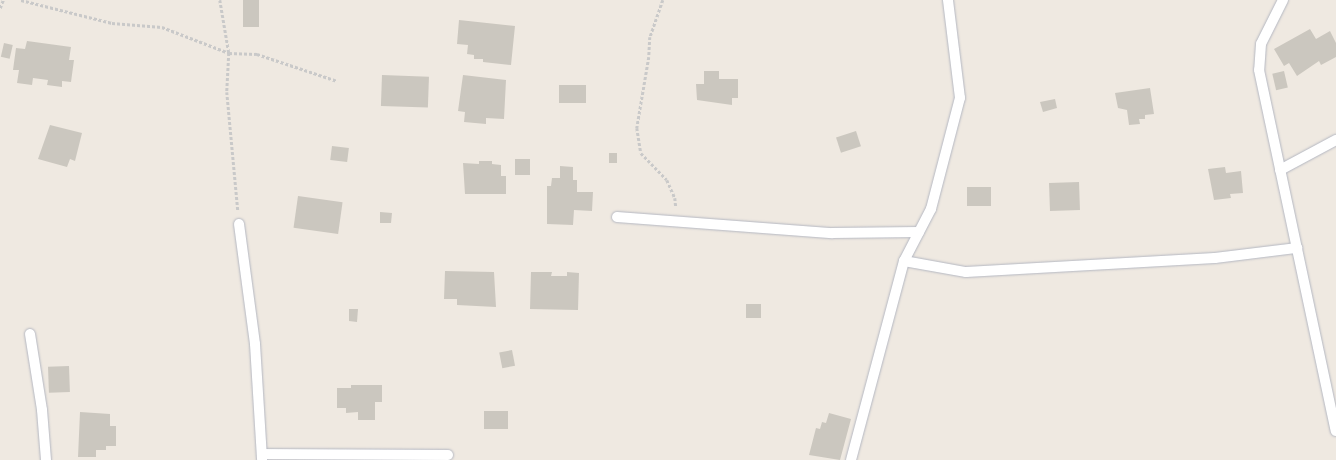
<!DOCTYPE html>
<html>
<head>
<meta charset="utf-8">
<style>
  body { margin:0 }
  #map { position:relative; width:1336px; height:460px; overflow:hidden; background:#efe9e1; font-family:Montserrat,sans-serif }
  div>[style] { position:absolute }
  .building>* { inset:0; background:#cbc7bf; transform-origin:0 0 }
  .path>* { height:2.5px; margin-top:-1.25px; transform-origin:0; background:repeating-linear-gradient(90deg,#c9c9c9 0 3px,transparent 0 5px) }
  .roads { filter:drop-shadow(0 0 1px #b4b7c1) drop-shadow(0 0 1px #b4b7c1) }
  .lane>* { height:10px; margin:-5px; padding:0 5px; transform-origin:5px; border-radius:5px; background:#fff }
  span { translate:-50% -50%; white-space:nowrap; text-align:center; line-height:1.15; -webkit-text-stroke:3px #fff; paint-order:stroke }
</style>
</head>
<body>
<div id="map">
  <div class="building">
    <i style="left:243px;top:0;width:16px;height:27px"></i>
    <i style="clip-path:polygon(459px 20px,515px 26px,511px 65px,483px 62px,483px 59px,474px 59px,474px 55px,467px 54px,468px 45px,457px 44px)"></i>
    <i style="clip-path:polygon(1310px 29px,1316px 39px,1330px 31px,1336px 43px,1336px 57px,1321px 65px,1319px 61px,1297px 76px,1289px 63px,1284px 66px,1274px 49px)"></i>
    <i style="clip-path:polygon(27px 41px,71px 47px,69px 60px,74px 60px,71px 82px,62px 81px,62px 87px,47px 85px,48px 80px,33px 78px,32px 85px,17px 83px,19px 70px,13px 70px,16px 48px,25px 49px)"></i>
    <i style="left:4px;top:43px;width:9px;height:14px;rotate:13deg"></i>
    <i style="clip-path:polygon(704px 71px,719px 71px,719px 79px,738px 79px,738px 98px,732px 98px,732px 105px,697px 100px,696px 84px,704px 84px)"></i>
    <i style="left:1284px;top:71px;width:17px;height:12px;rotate:77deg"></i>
    <i style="left:382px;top:75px;width:47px;height:31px;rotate:2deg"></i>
    <i style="clip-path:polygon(463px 75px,506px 80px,504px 119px,486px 118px,486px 124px,464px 122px,465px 112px,458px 111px)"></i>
    <i style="left:559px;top:85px;width:27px;height:18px"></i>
    <i style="clip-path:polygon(1150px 88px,1154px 114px,1145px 115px,1145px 119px,1139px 119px,1140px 124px,1129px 125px,1127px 110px,1118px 108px,1115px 93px)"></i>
    <i style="clip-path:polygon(1055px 99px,1057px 108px,1043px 112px,1040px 102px)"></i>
    <i style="clip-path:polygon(50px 125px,82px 133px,75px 161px,70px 159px,67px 167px,38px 159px)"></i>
    <i style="left:856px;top:131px;width:16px;height:21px;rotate:72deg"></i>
    <i style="left:332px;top:146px;width:17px;height:14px;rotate:7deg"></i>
    <i style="left:609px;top:153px;width:8px;height:10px"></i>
    <i style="left:515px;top:159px;width:15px;height:16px"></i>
    <i style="clip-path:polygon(479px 161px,492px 161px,492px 164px,501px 165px,501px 176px,506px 176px,506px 194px,465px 194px,463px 163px,479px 164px)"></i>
    <i style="clip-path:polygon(560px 166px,573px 167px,573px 180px,577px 180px,577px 192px,593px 192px,592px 211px,574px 210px,573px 225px,547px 224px,547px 186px,551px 186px,552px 178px,560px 178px)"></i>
    <i style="clip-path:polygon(1225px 167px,1226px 173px,1241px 171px,1243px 193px,1230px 194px,1231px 198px,1214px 200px,1208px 169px)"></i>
    <i style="left:1079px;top:182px;width:28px;height:30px;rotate:88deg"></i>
    <i style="left:967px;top:187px;width:24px;height:19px"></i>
    <i style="left:298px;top:196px;width:45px;height:32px;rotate:8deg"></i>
    <i style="clip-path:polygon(380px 212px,392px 213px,391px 223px,380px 223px)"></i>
    <i style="clip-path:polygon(445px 271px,494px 272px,496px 307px,457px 305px,457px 299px,444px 299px)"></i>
    <i style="clip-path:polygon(531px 272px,552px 272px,551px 276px,567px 276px,567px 272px,579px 273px,578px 310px,530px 309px)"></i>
    <i style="left:746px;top:304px;width:15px;height:14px"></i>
    <i style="clip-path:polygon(349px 309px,358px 309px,357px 322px,349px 321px)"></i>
    <i style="left:512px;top:350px;width:16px;height:13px;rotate:79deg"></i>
    <i style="left:69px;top:366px;width:26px;height:21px;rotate:88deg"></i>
    <i style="clip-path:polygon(351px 385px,382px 385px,382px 402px,375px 402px,375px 420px,358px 420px,358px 412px,346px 413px,346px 408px,337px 408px,337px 388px,351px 388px)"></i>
    <i style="left:484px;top:411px;width:24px;height:18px"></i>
    <i style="clip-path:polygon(80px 412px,110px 414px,110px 426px,116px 426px,116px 446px,106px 446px,106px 450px,96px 450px,96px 457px,78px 457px)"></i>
    <i style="clip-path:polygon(829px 413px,851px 419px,840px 460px,809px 455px,816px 428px,820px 429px,822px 422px,826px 423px)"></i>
  </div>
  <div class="path">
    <i style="left:21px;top:0;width:94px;rotate:14.2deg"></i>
    <i style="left:112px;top:23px;width:50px;rotate:4.6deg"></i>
    <i style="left:162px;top:27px;width:72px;rotate:21.2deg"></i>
    <i style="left:229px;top:53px;width:28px;rotate:2deg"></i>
    <i style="left:257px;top:54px;width:84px;rotate:18.6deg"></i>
    <i style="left:220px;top:0;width:54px;rotate:80.4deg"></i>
    <i style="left:229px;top:53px;width:39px;rotate:93deg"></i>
    <i style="left:227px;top:92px;width:119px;rotate:84.7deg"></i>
    <i style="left:663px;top:0;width:39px;rotate:109deg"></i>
    <i style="left:650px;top:37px;width:20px;rotate:93deg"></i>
    <i style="left:649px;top:57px;width:72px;rotate:99.6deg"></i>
    <i style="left:637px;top:128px;width:25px;rotate:81deg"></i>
    <i style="left:641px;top:153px;width:37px;rotate:46deg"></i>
    <i style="left:667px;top:180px;width:20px;rotate:66deg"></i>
    <i style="left:675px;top:198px;width:9px;rotate:84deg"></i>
    <i style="left:0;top:8px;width:9px;rotate:-69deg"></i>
  </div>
  <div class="roads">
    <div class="lane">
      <i style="left:1283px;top:0;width:49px;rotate:116.6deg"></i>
      <i style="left:1261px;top:44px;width:26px;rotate:94deg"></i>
      <i style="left:1259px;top:70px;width:369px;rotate:78deg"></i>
      <i style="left:1280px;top:170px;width:64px;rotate:-28.2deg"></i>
      <i style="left:617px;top:217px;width:216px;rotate:4.3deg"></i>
      <i style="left:832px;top:233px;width:87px;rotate:-0.7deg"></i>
      <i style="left:239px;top:224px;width:121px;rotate:82.4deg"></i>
      <i style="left:255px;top:344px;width:116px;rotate:86.5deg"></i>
      <i style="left:904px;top:261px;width:63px;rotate:10.1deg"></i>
      <i style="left:966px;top:272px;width:249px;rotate:-3.2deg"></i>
      <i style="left:1215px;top:258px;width:83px;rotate:-7deg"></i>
      <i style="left:30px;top:334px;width:77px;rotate:81deg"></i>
      <i style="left:42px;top:410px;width:50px;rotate:85.4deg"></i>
      <i style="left:262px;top:454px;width:186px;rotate:0.3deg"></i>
      <i style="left:851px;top:460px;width:206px;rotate:-75.1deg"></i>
      <i style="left:904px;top:261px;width:59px;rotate:-62.6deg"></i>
      <i style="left:931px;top:209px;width:115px;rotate:-75.4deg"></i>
      <i style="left:960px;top:98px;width:99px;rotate:-97deg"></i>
    </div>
  </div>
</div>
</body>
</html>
